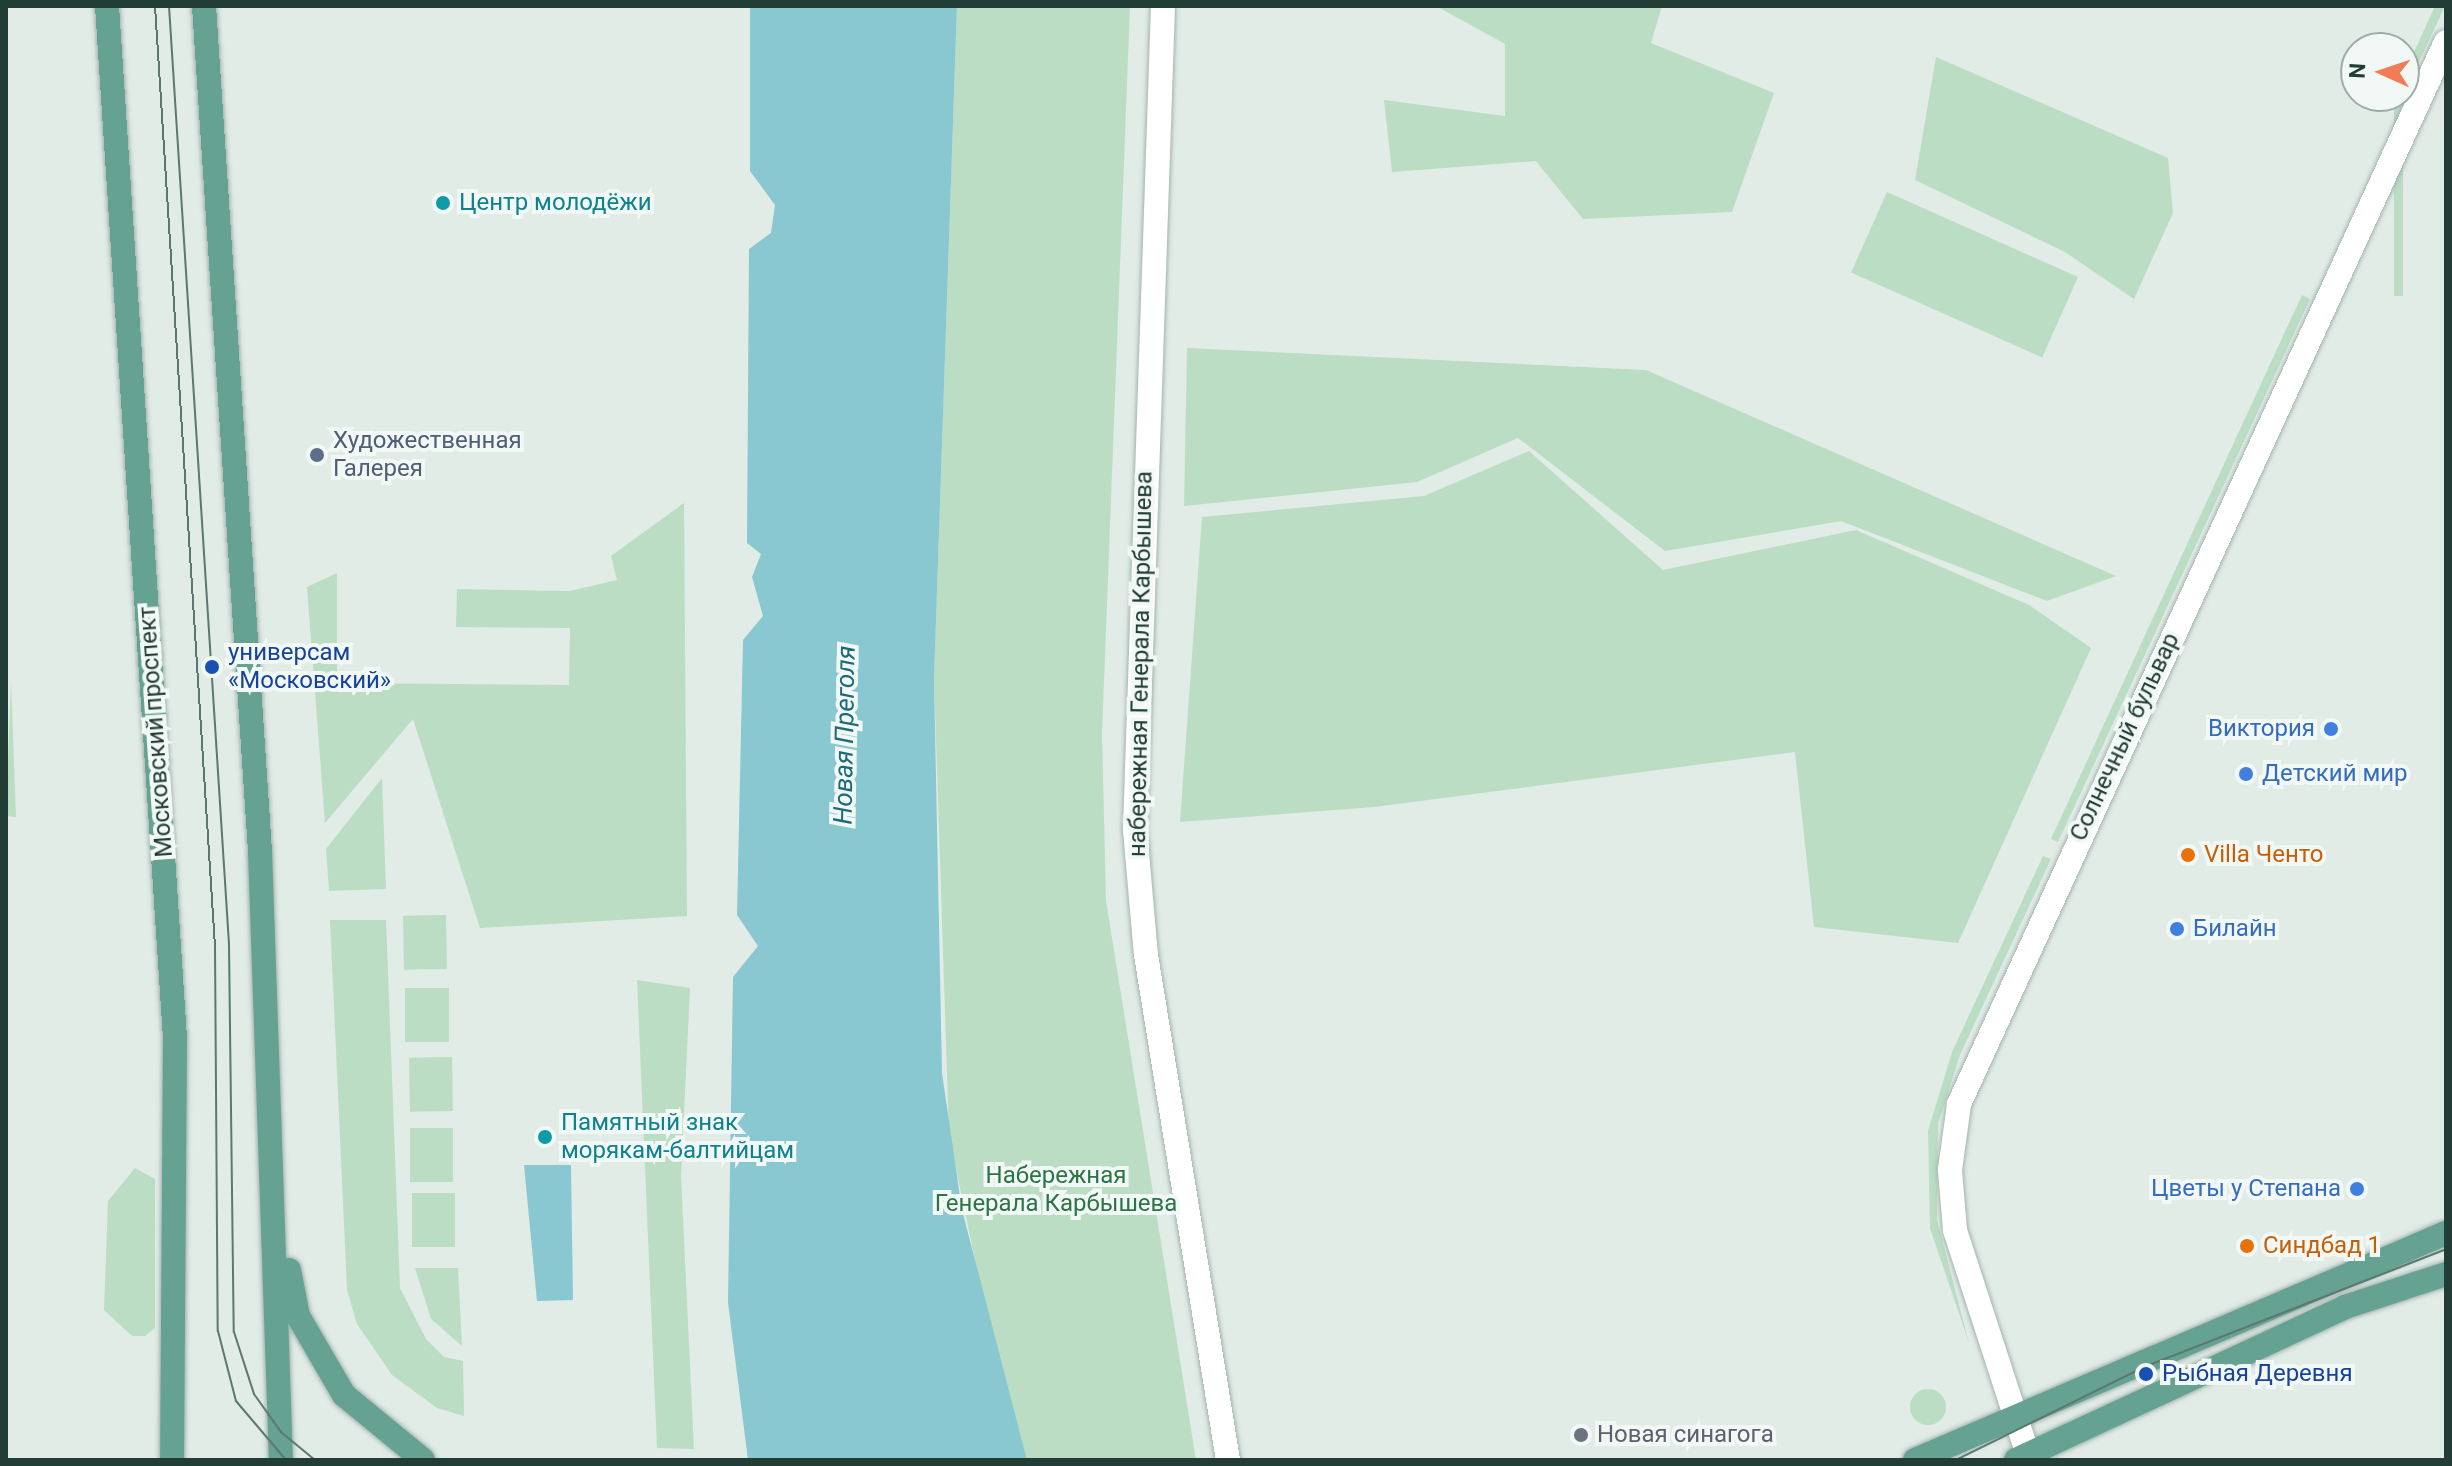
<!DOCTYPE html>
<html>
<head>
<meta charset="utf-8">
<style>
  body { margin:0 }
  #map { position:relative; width:2452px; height:1466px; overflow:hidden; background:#e1ece7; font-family:Roboto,sans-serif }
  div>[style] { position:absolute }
  .green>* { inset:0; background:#baddc3; transform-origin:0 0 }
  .round { border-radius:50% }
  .water>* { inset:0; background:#89c7d1 }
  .roads { filter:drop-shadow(0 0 2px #a4b4ae) drop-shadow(0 0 2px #a4b4ae) }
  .minor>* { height:24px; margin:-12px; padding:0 12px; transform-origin:12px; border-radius:12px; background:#fff }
  .major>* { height:24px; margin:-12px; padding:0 12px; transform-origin:12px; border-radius:12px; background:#65a291 }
  .tram>* { height:2px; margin:-1px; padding:0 1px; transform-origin:1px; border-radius:1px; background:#5c7870 }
  .dots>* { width:22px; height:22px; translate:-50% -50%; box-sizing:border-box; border:4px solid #f2f8f5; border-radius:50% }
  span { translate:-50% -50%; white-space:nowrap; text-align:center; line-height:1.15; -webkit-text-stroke:8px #f2f8f5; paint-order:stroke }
  .culture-label { font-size:24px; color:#0d838f }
  .left { translate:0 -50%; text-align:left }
  .service-label { font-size:24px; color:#4e5e75 }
  .transit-label { font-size:24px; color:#164399 }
  .street-label { font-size:24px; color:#213d35 }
  .shop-label { font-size:24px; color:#366cbe }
  .right { translate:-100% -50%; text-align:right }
  .food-label { font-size:24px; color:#c56008 }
  .park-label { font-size:24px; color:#2b7446 }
  .worship-label { font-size:24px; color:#5b616d }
  .water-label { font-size:26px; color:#1b6b79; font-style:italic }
  .frame { position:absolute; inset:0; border:8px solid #213d35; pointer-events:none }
  .north { position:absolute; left:2340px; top:32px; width:80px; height:80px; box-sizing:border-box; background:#f2f8f5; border:2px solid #9eada8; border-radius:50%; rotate:273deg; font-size:22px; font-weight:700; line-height:32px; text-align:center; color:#213d35 }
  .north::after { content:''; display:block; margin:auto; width:28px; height:36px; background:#f37c58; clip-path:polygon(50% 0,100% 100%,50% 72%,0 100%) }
</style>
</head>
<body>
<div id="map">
  <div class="green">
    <i style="clip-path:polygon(957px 6px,1130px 6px,1102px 734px,1106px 901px,1196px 1460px,1027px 1460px,984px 1304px,949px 1134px,934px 679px)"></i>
    <i style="clip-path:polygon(1436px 6px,1662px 6px,1651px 43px,1774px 93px,1732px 212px,1583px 219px,1536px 161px,1392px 172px,1384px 100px,1505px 116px,1505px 44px)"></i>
    <i style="clip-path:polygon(2435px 6px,2445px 6px,2404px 94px,2404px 74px)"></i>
    <i style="clip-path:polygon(1936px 57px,2168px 158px,2173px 213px,2134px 299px,2065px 252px,1915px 180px)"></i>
    <i style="left:2394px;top:96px;width:9px;height:200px"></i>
    <i style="left:1887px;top:192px;width:209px;height:88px;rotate:24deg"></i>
    <i style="clip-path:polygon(2302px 295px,2310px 299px,2058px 842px,2051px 839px)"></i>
    <i style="clip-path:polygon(1187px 348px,1646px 370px,2116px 576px,2047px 601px,1841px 521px,1665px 551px,1518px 438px,1417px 482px,1184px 506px)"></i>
    <i style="clip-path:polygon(1529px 451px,1663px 570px,1856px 530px,2029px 605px,2091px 648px,1958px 943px,1814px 927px,1795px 752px,1374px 807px,1180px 822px,1202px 517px,1424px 496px)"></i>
    <i style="clip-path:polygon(684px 503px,687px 916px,480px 928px,413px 719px,325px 823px,307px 587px,337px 573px,337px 683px,569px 685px,570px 628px,456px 627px,457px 589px,570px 591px,617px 580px,611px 556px)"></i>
    <i style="clip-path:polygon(11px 680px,16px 817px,6px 816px)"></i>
    <i style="clip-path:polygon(382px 778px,386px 889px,329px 891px,326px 849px)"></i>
    <i style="clip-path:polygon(2043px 856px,2051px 859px,1960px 1055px,1938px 1124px,1937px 1220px,1969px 1343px,1930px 1228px,1928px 1131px,1952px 1052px)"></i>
    <i style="left:446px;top:915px;width:54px;height:43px;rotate:89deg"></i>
    <i style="clip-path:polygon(330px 920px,386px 920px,400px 1288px,426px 1339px,444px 1357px,463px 1361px,464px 1416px,437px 1408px,392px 1375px,357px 1324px,347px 1290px)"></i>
    <i style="clip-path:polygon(637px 980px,690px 988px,681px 1176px,694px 1449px,657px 1448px)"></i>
    <i style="left:405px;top:988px;width:44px;height:54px"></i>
    <i style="left:452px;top:1057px;width:54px;height:43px;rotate:89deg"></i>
    <i style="left:410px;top:1128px;width:43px;height:54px"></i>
    <i style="clip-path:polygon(135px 1168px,155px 1179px,155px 1328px,145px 1336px,132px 1336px,104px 1310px,108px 1201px)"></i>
    <i style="left:412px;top:1193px;width:43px;height:54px"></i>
    <i style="clip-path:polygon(415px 1268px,458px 1268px,462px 1346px,431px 1319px)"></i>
    <i class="round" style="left:1910px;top:1389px;width:36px;height:36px"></i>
  </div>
  <div class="water">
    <i style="clip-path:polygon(750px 6px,957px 6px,934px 679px,942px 1073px,962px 1210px,1027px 1460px,748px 1460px,728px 1303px,733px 977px,758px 946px,737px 915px,743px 640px,763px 616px,752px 577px,761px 554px,747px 543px,749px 249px,771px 233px,775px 205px,750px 171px)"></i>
    <i style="clip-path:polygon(524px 1165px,571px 1165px,573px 1300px,537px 1301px)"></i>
  </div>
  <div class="roads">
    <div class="minor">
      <i style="left:1163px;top:6px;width:824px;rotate:91.95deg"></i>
      <i style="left:1135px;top:830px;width:125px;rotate:85deg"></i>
      <i style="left:1146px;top:955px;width:512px;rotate:80.78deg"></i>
      <i style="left:2028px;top:1455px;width:237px;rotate:-108deg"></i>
      <i style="left:1955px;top:1230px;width:60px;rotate:-94.8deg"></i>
      <i style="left:1950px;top:1170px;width:67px;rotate:-82.2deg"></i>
      <i style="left:1959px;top:1104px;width:1168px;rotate:-65.37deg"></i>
    </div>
    <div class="major">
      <i style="left:107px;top:6px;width:1033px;rotate:86.23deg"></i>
      <i style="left:175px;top:1037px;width:423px;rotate:90.4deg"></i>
      <i style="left:204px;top:6px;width:847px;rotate:86.21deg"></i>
      <i style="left:260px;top:851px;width:609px;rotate:88.03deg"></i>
      <i style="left:289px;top:1270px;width:47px;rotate:78.9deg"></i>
      <i style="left:298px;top:1316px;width:91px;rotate:59.8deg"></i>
      <i style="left:344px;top:1395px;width:102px;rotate:39.4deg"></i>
      <i style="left:1915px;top:1460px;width:577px;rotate:-23.15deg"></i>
      <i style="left:2016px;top:1460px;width:363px;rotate:-24.9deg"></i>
      <i style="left:2345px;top:1307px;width:106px;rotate:-18.1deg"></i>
    </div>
  </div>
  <div class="tram">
    <i style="left:155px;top:6px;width:942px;rotate:86.35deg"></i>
    <i style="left:215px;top:946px;width:385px;rotate:89.6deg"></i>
    <i style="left:218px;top:1331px;width:72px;rotate:75.6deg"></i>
    <i style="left:236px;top:1401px;width:77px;rotate:49.7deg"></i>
    <i style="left:169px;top:6px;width:941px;rotate:86.34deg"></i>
    <i style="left:229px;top:945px;width:387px;rotate:89.3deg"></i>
    <i style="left:234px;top:1332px;width:65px;rotate:72.1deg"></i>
    <i style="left:254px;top:1394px;width:47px;rotate:54.6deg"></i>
    <i style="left:281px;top:1432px;width:44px;rotate:39.5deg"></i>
    <i style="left:1956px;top:1460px;width:210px;rotate:-26.3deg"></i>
    <i style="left:2144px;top:1367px;width:324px;rotate:-21.3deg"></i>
  </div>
  <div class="dots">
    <i style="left:443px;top:203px;background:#0f9aa8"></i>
    <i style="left:317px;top:455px;background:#5c6f8a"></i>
    <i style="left:212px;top:667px;background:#1a4fb4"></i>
    <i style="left:2331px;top:729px;background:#3f7fe0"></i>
    <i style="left:2246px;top:774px;background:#3f7fe0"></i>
    <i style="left:2188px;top:855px;background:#e8710a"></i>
    <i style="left:2177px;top:929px;background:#3f7fe0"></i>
    <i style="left:545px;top:1137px;background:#0f9aa8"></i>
    <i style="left:2357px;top:1189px;background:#3f7fe0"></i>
    <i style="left:2247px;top:1246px;background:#e8710a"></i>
    <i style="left:2146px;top:1374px;background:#1a4fb4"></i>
    <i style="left:1581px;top:1435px;background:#6b7280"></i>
  </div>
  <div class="culture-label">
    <span class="left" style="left:459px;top:203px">Центр молодёжи</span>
    <span class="left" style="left:561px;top:1137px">Памятный знак<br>морякам-балтийцам</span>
  </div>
  <div class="service-label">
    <span class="left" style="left:333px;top:455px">Художественная<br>Галерея</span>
  </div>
  <div class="transit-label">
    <span class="left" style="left:228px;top:667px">универсам<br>«Московский»</span>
    <span class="left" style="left:2162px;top:1374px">Рыбная Деревня</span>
  </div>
  <div class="street-label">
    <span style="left:1141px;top:664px;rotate:-89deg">набережная Генерала Карбышева</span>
    <span style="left:156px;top:732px;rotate:-94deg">Московский проспект</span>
    <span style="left:2125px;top:737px;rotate:-65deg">Солнечный бульвар</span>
  </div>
  <div class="shop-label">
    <span class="right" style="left:2315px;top:729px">Виктория</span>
    <span class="left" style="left:2262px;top:774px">Детский мир</span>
    <span class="left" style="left:2193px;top:929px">Билайн</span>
    <span class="right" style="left:2341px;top:1189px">Цветы у Степана</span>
  </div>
  <div class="food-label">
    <span class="left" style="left:2204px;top:855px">Villa Ченто</span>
    <span class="left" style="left:2263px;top:1246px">Синдбад 1</span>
  </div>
  <div class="park-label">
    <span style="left:1056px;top:1190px">Набережная<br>Генерала Карбышева</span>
  </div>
  <div class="worship-label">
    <span class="left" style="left:1597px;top:1435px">Новая синагога</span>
  </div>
  <div class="water-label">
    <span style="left:845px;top:735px;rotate:-89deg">Новая Преголя</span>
  </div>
  <div class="frame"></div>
  <div class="north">N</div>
</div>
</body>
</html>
